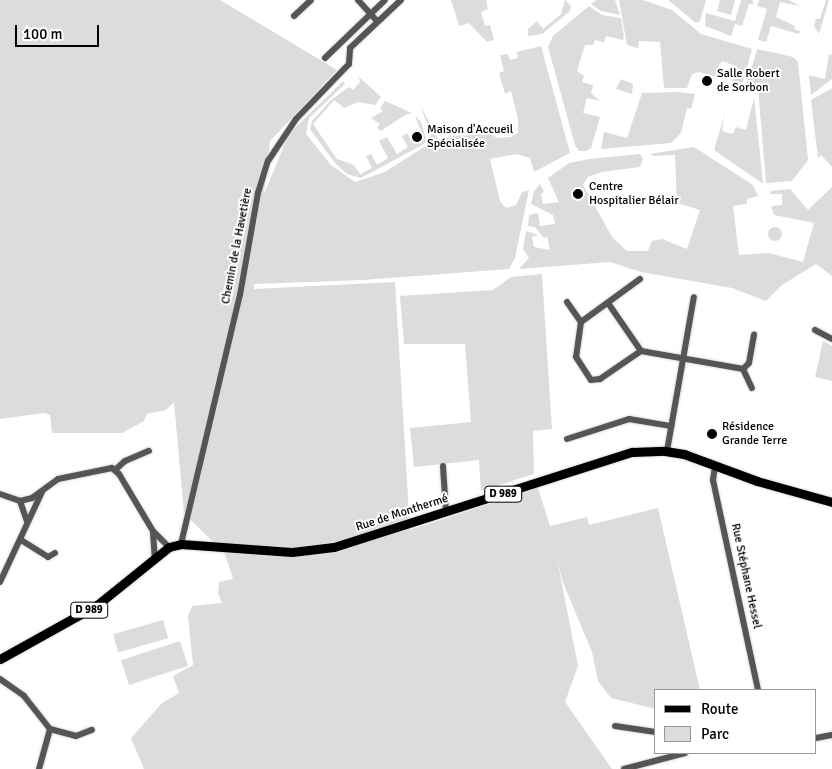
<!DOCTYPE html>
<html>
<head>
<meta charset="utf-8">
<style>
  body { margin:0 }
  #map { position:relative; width:832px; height:769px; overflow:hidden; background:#fff; font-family:Signika,sans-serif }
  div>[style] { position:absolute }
  .green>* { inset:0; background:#dcdcdc; transform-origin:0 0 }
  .round { border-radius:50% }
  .roads { filter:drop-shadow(0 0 1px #dbdbdb) drop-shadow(0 0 1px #dbdbdb) }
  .minor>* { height:6px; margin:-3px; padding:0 3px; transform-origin:3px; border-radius:3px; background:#555 }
  .major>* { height:9px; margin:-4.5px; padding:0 4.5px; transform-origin:4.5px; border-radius:4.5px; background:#000 }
  .dots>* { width:14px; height:14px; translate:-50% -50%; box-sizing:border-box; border:2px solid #fff; border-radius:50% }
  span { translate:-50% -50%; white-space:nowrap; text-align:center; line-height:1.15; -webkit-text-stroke:4px #fff; paint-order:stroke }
  .shield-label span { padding:1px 4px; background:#fff; border:1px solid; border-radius:4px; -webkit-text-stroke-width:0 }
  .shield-label { font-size:11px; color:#000; font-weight:700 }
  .poi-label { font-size:12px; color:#000 }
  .left { translate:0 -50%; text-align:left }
  .street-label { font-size:12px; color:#000 }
  .legend { position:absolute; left:654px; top:689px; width:162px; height:65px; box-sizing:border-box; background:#fff; border:1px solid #999; margin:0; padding:6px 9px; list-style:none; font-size:15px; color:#000 }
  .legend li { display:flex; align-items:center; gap:10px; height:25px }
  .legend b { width:25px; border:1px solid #999 }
  .scale { position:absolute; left:15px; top:25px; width:84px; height:22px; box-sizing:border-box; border:2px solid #000; border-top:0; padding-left:6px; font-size:15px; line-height:18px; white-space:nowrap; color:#000; -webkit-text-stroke:4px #fff; paint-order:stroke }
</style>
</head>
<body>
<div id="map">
  <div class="green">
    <i style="clip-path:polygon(0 0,220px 0,337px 70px,270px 141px,264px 194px,289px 134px,343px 81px,345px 84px,309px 118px,306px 134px,331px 165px,355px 182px,385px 172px,430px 143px,431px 134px,420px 105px,439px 141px,453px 136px,491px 134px,497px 138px,511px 137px,518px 133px,518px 119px,511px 91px,505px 94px,499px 73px,504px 71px,500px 55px,508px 54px,510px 60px,518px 58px,517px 52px,541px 46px,570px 153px,534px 172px,530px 158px,516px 154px,490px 159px,500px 201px,506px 208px,516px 205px,522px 192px,529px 190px,515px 258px,509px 269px,363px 280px,254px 284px,254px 289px,395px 282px,410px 530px,538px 488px,550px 526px,587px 517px,589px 525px,658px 508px,700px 690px,656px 690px,656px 709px,611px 698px,598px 681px,592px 652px,562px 580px,556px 554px,578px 666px,565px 702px,612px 769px,144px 769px,131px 738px,162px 703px,179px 693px,173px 676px,193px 665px,188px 616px,192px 606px,222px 603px,218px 593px,219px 582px,233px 579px,225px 554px,184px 513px,174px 402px,166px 410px,147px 414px,144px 421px,122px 433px,52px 433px,50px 415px,44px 413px,0 419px)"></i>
    <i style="clip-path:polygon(451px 0,486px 0,488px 9px,481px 12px,485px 26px,490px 25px,494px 40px,487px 42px,469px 23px,459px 26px)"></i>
    <i style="clip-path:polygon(565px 0,571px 6px,570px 11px,542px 34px,528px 36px,528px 29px,537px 21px,543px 29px,561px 14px)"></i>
    <i style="clip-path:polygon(596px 0,615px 0,620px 15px,601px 11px,591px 4px)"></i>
    <i style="clip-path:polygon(619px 0,643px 0,672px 10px,701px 34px,752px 49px,743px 82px,732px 82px,736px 66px,722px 61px,718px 67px,720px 78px,699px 72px,692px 74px,687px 88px,664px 88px,660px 42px,639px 41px,638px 48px,627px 45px)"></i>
    <i style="clip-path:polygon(668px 0,706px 0,700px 21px,696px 23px)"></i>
    <i style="clip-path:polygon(720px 0,735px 0,731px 15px,717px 11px)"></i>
    <i style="clip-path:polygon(741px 0,752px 0,754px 4px,749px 4px,742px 26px,735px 24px,731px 36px,705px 26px,706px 13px,735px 21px)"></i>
    <i style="clip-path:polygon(759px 0,788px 0,801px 6px,780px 2px,776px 17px,795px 26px,794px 29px,800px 31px,799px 34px,771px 26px,766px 42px,758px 40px,767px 9px,757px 6px)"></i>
    <i style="clip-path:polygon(826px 0,829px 0,819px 34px,814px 26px,816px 19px,820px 19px)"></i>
    <i style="clip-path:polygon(589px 6px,602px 15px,621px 18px,624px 36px,623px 40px,606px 36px,604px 42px,595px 40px,593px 45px,585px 45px,577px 71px,584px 76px,582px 82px,593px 85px,591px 93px,600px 101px,587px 98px,583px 113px,600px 117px,591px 148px,586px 151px,579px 151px,575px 145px,548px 47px,553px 36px)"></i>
    <i style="clip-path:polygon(757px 49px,793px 57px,798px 62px,808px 160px,792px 181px,766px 183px,758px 88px,747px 83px)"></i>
    <i style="clip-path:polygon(829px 54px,832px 55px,832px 79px,811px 95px,809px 75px,825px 79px)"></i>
    <i style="clip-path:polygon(359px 77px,381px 97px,375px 105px,358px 102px,344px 108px,334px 100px,313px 124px,337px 159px,354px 165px,360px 174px,372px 168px,366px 156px,371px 154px,377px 165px,388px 158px,379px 141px,387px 137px,397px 154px,408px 147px,402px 136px,407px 133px,413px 144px,424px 138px,415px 116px,421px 122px,426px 139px,424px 144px,361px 178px,347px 174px,335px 163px,310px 129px,312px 121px,331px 100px,349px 87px,353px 90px,360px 82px)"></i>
    <i style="clip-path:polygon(621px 79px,633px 84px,632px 94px,616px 89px)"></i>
    <i style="clip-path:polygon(832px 88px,832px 167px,821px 155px,818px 158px,811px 100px)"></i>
    <i style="clip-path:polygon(675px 92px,695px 94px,691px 109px,687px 108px,681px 133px,671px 143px,601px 149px,604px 132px,627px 138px,642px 93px)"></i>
    <i style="clip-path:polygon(754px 98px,763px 183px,762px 183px,714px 150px,724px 116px,722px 131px,733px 134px,736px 127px,746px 130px)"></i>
    <i style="clip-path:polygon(385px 101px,412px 113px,405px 115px,381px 131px,377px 128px,380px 124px,371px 118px,383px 111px,380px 108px)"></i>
    <i style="clip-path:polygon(694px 147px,753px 185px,758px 196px,747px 199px,747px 204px,733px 206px,739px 255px,769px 253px,803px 262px,814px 223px,774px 215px,771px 206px,782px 205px,782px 194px,770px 194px,771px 191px,790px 189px,808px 210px,832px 187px,832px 276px,816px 264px,782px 285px,766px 301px,732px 288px,641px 272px,610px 262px,519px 269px,529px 258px,523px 249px,526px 231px,538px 235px,532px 237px,534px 247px,550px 250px,547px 237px,544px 238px,535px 227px,528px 226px,529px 215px,538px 213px,540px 226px,555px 224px,553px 215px,531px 204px,534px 191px,540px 184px,544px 192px,541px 194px,543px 204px,559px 202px,548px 178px,569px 163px,589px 159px,640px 154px,643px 159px,640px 167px,602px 172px,588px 177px,583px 185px,612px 237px,627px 251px,648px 251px,652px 241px,662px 239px,687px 249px,700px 210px,677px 203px,675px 155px,653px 156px,650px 154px)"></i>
    <i class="round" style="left:768px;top:227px;width:14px;height:14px"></i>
    <i style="clip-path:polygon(542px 274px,552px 429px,533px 431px,534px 474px,481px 491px,479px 460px,414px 467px,410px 428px,471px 422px,465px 344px,404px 344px,400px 296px,493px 290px,511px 277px)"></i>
    <i style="clip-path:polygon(823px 341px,832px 346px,832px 381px,815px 377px)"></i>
    <i style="left:163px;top:620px;width:19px;height:52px;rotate:74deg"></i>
    <i style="left:180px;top:641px;width:26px;height:62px;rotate:72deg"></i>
  </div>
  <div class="roads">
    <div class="minor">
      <i style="left:358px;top:0;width:28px;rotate:48deg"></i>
      <i style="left:294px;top:16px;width:23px;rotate:-43deg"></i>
      <i style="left:325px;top:58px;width:83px;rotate:-44deg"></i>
      <i style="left:640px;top:279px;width:73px;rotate:143.9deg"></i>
      <i style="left:581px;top:322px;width:35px;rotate:98deg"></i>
      <i style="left:576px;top:357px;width:27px;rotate:57deg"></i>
      <i style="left:591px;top:380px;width:9px;rotate:-6deg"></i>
      <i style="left:600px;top:379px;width:50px;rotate:-34.3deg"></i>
      <i style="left:641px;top:351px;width:104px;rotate:10deg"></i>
      <i style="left:743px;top:369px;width:21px;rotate:65deg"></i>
      <i style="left:567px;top:302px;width:24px;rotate:55deg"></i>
      <i style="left:608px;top:303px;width:58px;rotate:55.5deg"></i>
      <i style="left:815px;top:330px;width:19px;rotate:28deg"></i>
      <i style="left:743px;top:369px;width:8px;rotate:-45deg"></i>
      <i style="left:749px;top:363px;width:29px;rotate:-80deg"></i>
      <i style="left:567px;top:439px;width:65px;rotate:-17.9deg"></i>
      <i style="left:629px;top:419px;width:43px;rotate:9.5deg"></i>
      <i style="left:667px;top:451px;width:156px;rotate:-80.1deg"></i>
      <i style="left:443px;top:466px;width:46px;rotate:86.3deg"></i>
      <i style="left:715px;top:466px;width:14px;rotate:98deg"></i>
      <i style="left:713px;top:480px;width:215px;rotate:77.9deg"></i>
      <i style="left:115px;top:470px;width:13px;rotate:-42deg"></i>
      <i style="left:125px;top:461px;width:26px;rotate:-23deg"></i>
      <i style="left:0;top:494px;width:21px;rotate:19deg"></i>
      <i style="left:20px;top:501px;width:12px;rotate:-14deg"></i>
      <i style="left:32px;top:498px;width:32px;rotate:-36deg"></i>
      <i style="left:58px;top:479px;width:55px;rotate:-11.5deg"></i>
      <i style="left:112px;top:468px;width:9px;rotate:41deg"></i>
      <i style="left:119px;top:474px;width:66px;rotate:59.2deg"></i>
      <i style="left:153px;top:531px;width:23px;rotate:45deg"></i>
      <i style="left:20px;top:501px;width:21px;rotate:71deg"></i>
      <i style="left:153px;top:532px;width:26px;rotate:86deg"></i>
      <i style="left:21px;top:540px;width:32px;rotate:32deg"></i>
      <i style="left:48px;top:557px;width:8px;rotate:-30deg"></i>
      <i style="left:181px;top:544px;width:256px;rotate:-76.7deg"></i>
      <i style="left:240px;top:295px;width:104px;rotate:-80deg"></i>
      <i style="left:258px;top:193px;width:34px;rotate:-73deg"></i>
      <i style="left:268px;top:161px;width:50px;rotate:-56.3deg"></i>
      <i style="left:296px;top:119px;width:76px;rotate:-46.1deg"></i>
      <i style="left:349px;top:64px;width:16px;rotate:-86deg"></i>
      <i style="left:350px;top:48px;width:70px;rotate:-43.3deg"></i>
      <i style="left:0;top:582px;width:99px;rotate:-65deg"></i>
      <i style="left:0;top:679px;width:29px;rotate:35deg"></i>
      <i style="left:24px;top:696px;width:42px;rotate:51.8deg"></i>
      <i style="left:615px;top:726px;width:41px;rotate:8.3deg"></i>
      <i style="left:50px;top:729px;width:27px;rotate:15deg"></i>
      <i style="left:76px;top:736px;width:17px;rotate:-21deg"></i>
      <i style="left:816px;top:738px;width:16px;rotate:-11deg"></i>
      <i style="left:39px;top:769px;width:41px;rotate:-74.6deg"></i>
      <i style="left:624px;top:769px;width:63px;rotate:-14.7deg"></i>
    </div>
    <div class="major">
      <i style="left:0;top:659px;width:111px;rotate:-29.1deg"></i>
      <i style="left:97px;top:605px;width:92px;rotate:-38.9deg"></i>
      <i style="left:169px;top:547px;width:12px;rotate:-14deg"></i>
      <i style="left:181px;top:544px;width:111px;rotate:4.1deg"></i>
      <i style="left:292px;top:552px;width:42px;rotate:-6.8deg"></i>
      <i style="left:334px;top:547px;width:313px;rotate:-17.7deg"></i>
      <i style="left:632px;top:452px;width:33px;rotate:-2deg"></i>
      <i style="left:665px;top:451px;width:19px;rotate:9deg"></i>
      <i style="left:684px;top:454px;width:78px;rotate:20.3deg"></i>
      <i style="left:757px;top:481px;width:78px;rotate:15.6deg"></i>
    </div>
  </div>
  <div class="dots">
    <i style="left:707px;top:81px;background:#000"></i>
    <i style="left:417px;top:137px;background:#000"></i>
    <i style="left:578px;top:194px;background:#000"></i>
    <i style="left:712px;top:434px;background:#000"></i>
  </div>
  <div class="shield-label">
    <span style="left:503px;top:494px">D 989</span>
    <span style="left:89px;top:610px">D 989</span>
  </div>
  <div class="poi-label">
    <span class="left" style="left:717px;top:81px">Salle Robert<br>de Sorbon</span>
    <span class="left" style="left:427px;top:137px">Maison d'Accueil<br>Spécialisée</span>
    <span class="left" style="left:589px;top:194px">Centre<br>Hospitalier Bélair</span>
    <span class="left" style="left:722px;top:434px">Résidence<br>Grande Terre</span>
  </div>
  <div class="street-label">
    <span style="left:237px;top:246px;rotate:-79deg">Chemin de la Havetière</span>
    <span style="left:402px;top:513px;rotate:-18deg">Rue de Monthermé</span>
    <span style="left:746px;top:576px;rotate:78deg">Rue Stéphane Hessel</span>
  </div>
  <ul class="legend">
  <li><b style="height:6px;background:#000"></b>Route</li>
  <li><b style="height:14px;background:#dcdcdc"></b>Parc</li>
  </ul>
  <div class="scale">100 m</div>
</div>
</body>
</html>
